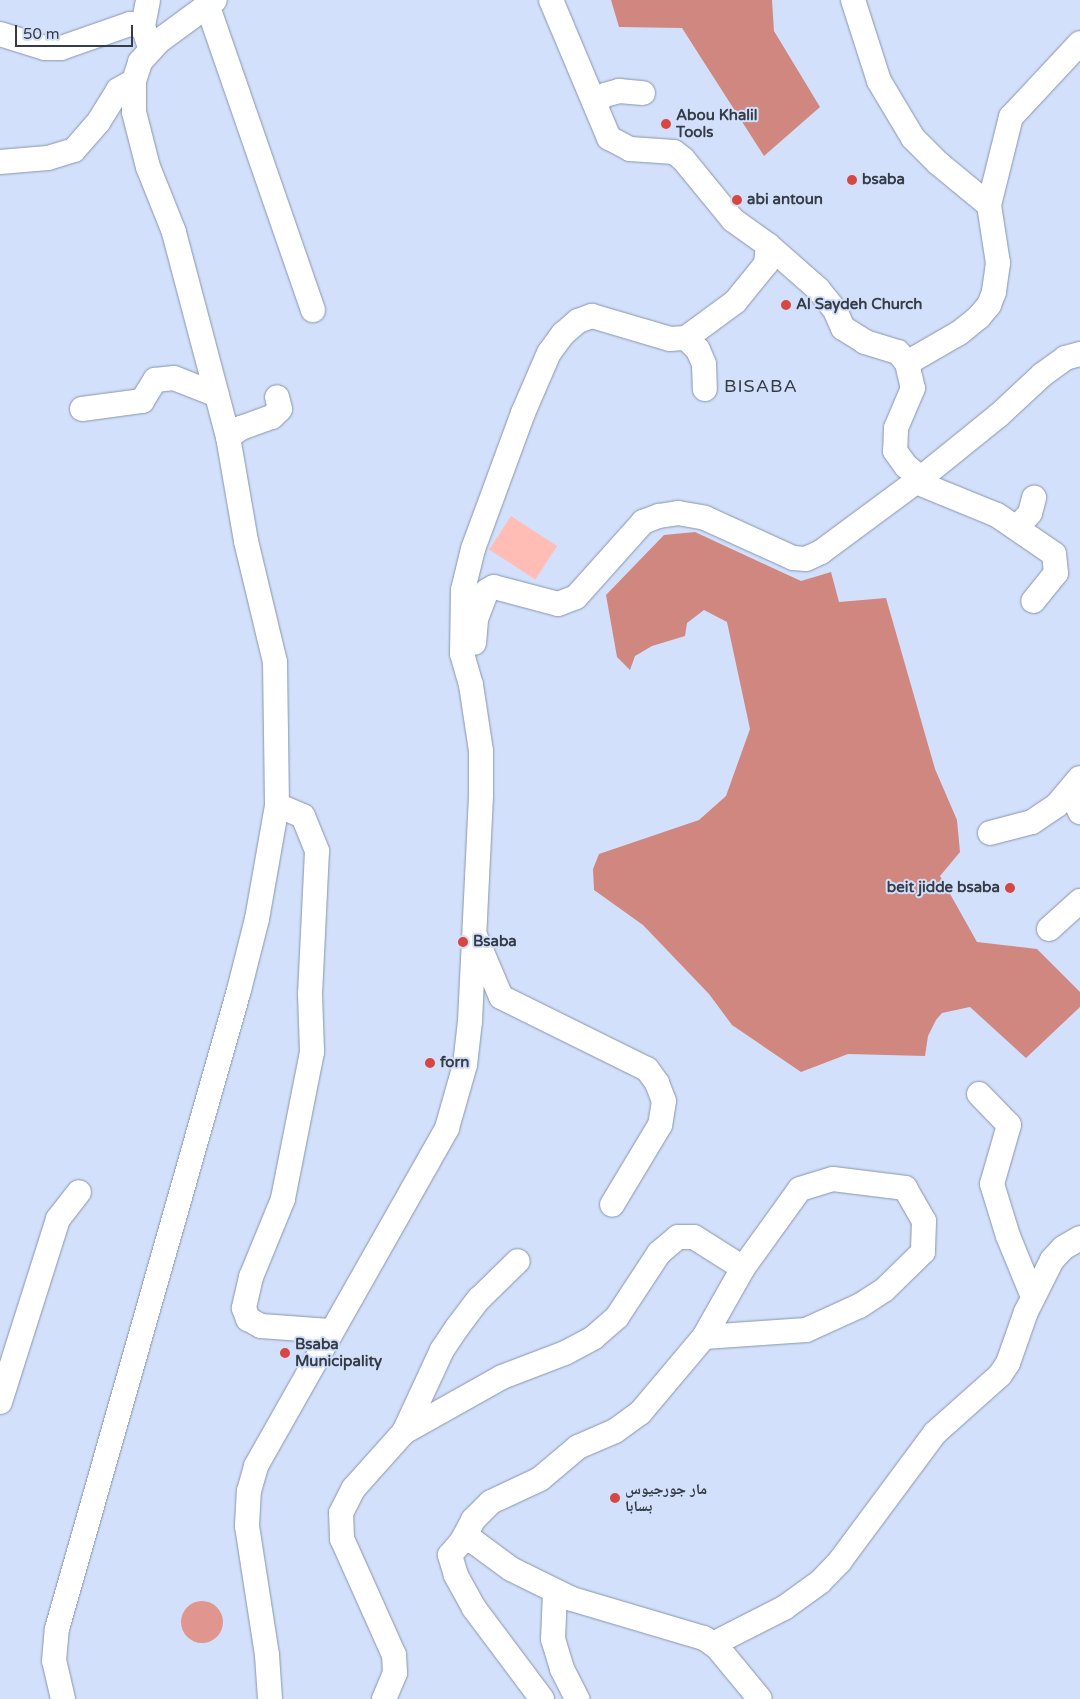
<!DOCTYPE html>
<html>
<head>
<meta charset="utf-8">
<style>
  body { margin:0 }
  #map { position:relative; width:1080px; height:1699px; overflow:hidden; background:#d3e0fb; font-family:"Varela Round","Noto Naskh Arabic",sans-serif }
  div>[style] { position:absolute }
  .green>* { inset:0; background:#ffbdb5; transform-origin:0 0 }
  .forest>* { inset:0; background:#d0877f }
  .water>* { inset:0; background:#e0968e }
  .round { border-radius:50% }
  .roads { filter:drop-shadow(0 0 1px #8895ae) drop-shadow(0 0 1px #8895ae) }
  .minor>* { height:24px; margin:-12px; padding:0 12px; transform-origin:12px; border-radius:12px; background:#fff }
  .dots>* { width:14px; height:14px; translate:-50% -50%; box-sizing:border-box; border:2px solid #d3e0fb; border-radius:50% }
  span { translate:-50% -50%; white-space:nowrap; text-align:center; line-height:1.15; -webkit-text-stroke:4px #d3e0fb; paint-order:stroke }
  .poi-label { font-size:15px; color:#363c46; font-weight:700 }
  .left { translate:0 -50%; text-align:left }
  .right { translate:-100% -50%; text-align:right }
  .quarter-label { font-size:18px; color:#363c46; letter-spacing:1px }
  .scale { position:absolute; left:15px; top:25px; width:118px; height:22px; box-sizing:border-box; border:2px solid #363c46; border-top:0; padding-left:6px; font-size:15px; line-height:18px; white-space:nowrap; color:#363c46; -webkit-text-stroke:4px #d3e0fb; paint-order:stroke }
</style>
</head>
<body>
<div id="map">
  <div class="green">
    <i style="left:511px;top:516px;width:55px;height:40px;rotate:33deg"></i>
  </div>
  <div class="forest">
    <i style="clip-path:polygon(611px 0,772px 0,774px 31px,820px 107px,764px 156px,682px 28px,619px 27px)"></i>
    <i style="clip-path:polygon(695px 532px,801px 581px,831px 572px,839px 602px,886px 598px,935px 769px,957px 820px,960px 852px,940px 876px,977px 942px,1037px 949px,1080px 992px,1080px 1007px,1026px 1058px,970px 1007px,942px 1013px,936px 1020px,928px 1036px,925px 1056px,848px 1054px,801px 1072px,732px 1025px,709px 994px,643px 925px,594px 890px,593px 869px,599px 854px,699px 820px,726px 796px,750px 729px,727px 622px,704px 610px,687px 623px,685px 636px,652px 646px,635px 656px,630px 670px,617px 657px,606px 595px,664px 535px)"></i>
  </div>
  <div class="water">
    <i class="round" style="left:181px;top:1601px;width:42px;height:42px"></i>
  </div>
  <div class="roads">
    <div class="minor">
      <i style="left:853px;top:0;width:85px;rotate:72.2deg"></i>
      <i style="left:879px;top:81px;width:66px;rotate:59.2deg"></i>
      <i style="left:913px;top:138px;width:35px;rotate:45deg"></i>
      <i style="left:938px;top:163px;width:66px;rotate:39.5deg"></i>
      <i style="left:989px;top:205px;width:59px;rotate:81.2deg"></i>
      <i style="left:998px;top:263px;width:29px;rotate:98deg"></i>
      <i style="left:994px;top:292px;width:14px;rotate:111deg"></i>
      <i style="left:989px;top:305px;width:16px;rotate:130deg"></i>
      <i style="left:979px;top:317px;width:26px;rotate:141deg"></i>
      <i style="left:959px;top:333px;width:60px;rotate:150deg"></i>
      <i style="left:207px;top:4px;width:324px;rotate:70.9deg"></i>
      <i style="left:143px;top:26px;width:26px;rotate:-79deg"></i>
      <i style="left:0;top:34px;width:47px;rotate:17.3deg"></i>
      <i style="left:45px;top:48px;width:16px"></i>
      <i style="left:61px;top:48px;width:73px;rotate:-19.2deg"></i>
      <i style="left:130px;top:24px;width:13px;rotate:9deg"></i>
      <i style="left:143px;top:26px;width:25px;rotate:72deg"></i>
      <i style="left:594px;top:102px;width:13px;rotate:-32deg"></i>
      <i style="left:605px;top:95px;width:15px;rotate:-16deg"></i>
      <i style="left:619px;top:91px;width:24px;rotate:5deg"></i>
      <i style="left:0;top:162px;width:48px;rotate:-4.8deg"></i>
      <i style="left:48px;top:158px;width:27px;rotate:-17deg"></i>
      <i style="left:74px;top:150px;width:38px;rotate:-49deg"></i>
      <i style="left:99px;top:121px;width:36px;rotate:-58deg"></i>
      <i style="left:118px;top:90px;width:18px;rotate:-29deg"></i>
      <i style="left:989px;top:205px;width:91px;rotate:-76deg"></i>
      <i style="left:1011px;top:117px;width:101px;rotate:-47deg"></i>
      <i style="left:768px;top:245px;width:67px;rotate:41.3deg"></i>
      <i style="left:818px;top:289px;width:27px;rotate:51deg"></i>
      <i style="left:835px;top:310px;width:20px;rotate:66deg"></i>
      <i style="left:843px;top:328px;width:26px;rotate:32deg"></i>
      <i style="left:865px;top:342px;width:34px;rotate:17deg"></i>
      <i style="left:898px;top:352px;width:14px;rotate:51deg"></i>
      <i style="left:907px;top:363px;width:26px;rotate:77deg"></i>
      <i style="left:913px;top:388px;width:43px;rotate:113deg"></i>
      <i style="left:896px;top:428px;width:23px;rotate:92deg"></i>
      <i style="left:895px;top:451px;width:19px;rotate:54deg"></i>
      <i style="left:906px;top:466px;width:19px;rotate:39deg"></i>
      <i style="left:686px;top:338px;width:17px;rotate:45deg"></i>
      <i style="left:698px;top:350px;width:15px;rotate:67deg"></i>
      <i style="left:704px;top:364px;width:25px;rotate:88deg"></i>
      <i style="left:82px;top:409px;width:61px;rotate:-7.6deg"></i>
      <i style="left:142px;top:401px;width:25px;rotate:-58deg"></i>
      <i style="left:155px;top:380px;width:19px;rotate:-6deg"></i>
      <i style="left:174px;top:378px;width:46px;rotate:21.6deg"></i>
      <i style="left:228px;top:437px;width:16px;rotate:-35deg"></i>
      <i style="left:241px;top:428px;width:33px;rotate:-20deg"></i>
      <i style="left:272px;top:417px;width:11px;rotate:-45deg"></i>
      <i style="left:280px;top:409px;width:12px;rotate:-104deg"></i>
      <i style="left:916px;top:482px;width:87px;rotate:22.2deg"></i>
      <i style="left:997px;top:515px;width:69px;rotate:34.4deg"></i>
      <i style="left:1054px;top:554px;width:19px;rotate:84deg"></i>
      <i style="left:1056px;top:573px;width:36px;rotate:129deg"></i>
      <i style="left:1017px;top:528px;width:20px;rotate:-49deg"></i>
      <i style="left:1030px;top:513px;width:16px;rotate:-75deg"></i>
      <i style="left:474px;top:643px;width:24px;rotate:-85deg"></i>
      <i style="left:476px;top:619px;width:30px;rotate:-69deg"></i>
      <i style="left:487px;top:591px;width:8px;rotate:-30deg"></i>
      <i style="left:494px;top:587px;width:66px;rotate:14.9deg"></i>
      <i style="left:558px;top:604px;width:19px;rotate:-21deg"></i>
      <i style="left:576px;top:597px;width:101px;rotate:-48.2deg"></i>
      <i style="left:643px;top:522px;width:17px;rotate:-21deg"></i>
      <i style="left:659px;top:516px;width:19px;rotate:-9deg"></i>
      <i style="left:678px;top:513px;width:27px;rotate:10deg"></i>
      <i style="left:705px;top:518px;width:97px;rotate:24.4deg"></i>
      <i style="left:793px;top:558px;width:13px;rotate:4deg"></i>
      <i style="left:806px;top:559px;width:17px;rotate:-25deg"></i>
      <i style="left:821px;top:552px;width:124px;rotate:-36.5deg"></i>
      <i style="left:921px;top:478px;width:100px;rotate:-38.9deg"></i>
      <i style="left:999px;top:415px;width:59px;rotate:-42.9deg"></i>
      <i style="left:1042px;top:375px;width:29px;rotate:-36deg"></i>
      <i style="left:1065px;top:358px;width:16px;rotate:-15deg"></i>
      <i style="left:1071px;top:791px;width:23px;rotate:67deg"></i>
      <i style="left:277px;top:805px;width:28px;rotate:23deg"></i>
      <i style="left:303px;top:816px;width:38px;rotate:68deg"></i>
      <i style="left:317px;top:851px;width:143px;rotate:92.8deg"></i>
      <i style="left:310px;top:994px;width:58px;rotate:88deg"></i>
      <i style="left:312px;top:1052px;width:150px;rotate:101.2deg"></i>
      <i style="left:283px;top:1199px;width:84px;rotate:112.3deg"></i>
      <i style="left:251px;top:1277px;width:32px;rotate:103deg"></i>
      <i style="left:244px;top:1308px;width:12px;rotate:70deg"></i>
      <i style="left:248px;top:1319px;width:15px;rotate:28deg"></i>
      <i style="left:261px;top:1326px;width:69px;rotate:4.1deg"></i>
      <i style="left:990px;top:833px;width:43px;rotate:-14.7deg"></i>
      <i style="left:1032px;top:822px;width:30px;rotate:-34deg"></i>
      <i style="left:1057px;top:805px;width:35px;rotate:-50deg"></i>
      <i style="left:1049px;top:929px;width:42px;rotate:-42.1deg"></i>
      <i style="left:476px;top:938px;width:64px;rotate:67deg"></i>
      <i style="left:501px;top:997px;width:163px;rotate:26.3deg"></i>
      <i style="left:647px;top:1069px;width:17px;rotate:54deg"></i>
      <i style="left:657px;top:1083px;width:19px;rotate:69deg"></i>
      <i style="left:664px;top:1101px;width:24px;rotate:99deg"></i>
      <i style="left:660px;top:1125px;width:93px;rotate:121deg"></i>
      <i style="left:979px;top:1094px;width:43px;rotate:45.9deg"></i>
      <i style="left:1009px;top:1125px;width:61px;rotate:106.1deg"></i>
      <i style="left:992px;top:1184px;width:54px;rotate:72.9deg"></i>
      <i style="left:1008px;top:1236px;width:66px;rotate:67.7deg"></i>
      <i style="left:0;top:1402px;width:192px;rotate:-72.4deg"></i>
      <i style="left:58px;top:1219px;width:34px;rotate:-52deg"></i>
      <i style="left:404px;top:1432px;width:112px;rotate:-29.3deg"></i>
      <i style="left:502px;top:1377px;width:67px;rotate:-20.9deg"></i>
      <i style="left:565px;top:1353px;width:32px;rotate:-28deg"></i>
      <i style="left:593px;top:1338px;width:32px;rotate:-41deg"></i>
      <i style="left:617px;top:1317px;width:77px;rotate:-56.7deg"></i>
      <i style="left:659px;top:1253px;width:25px;rotate:-40deg"></i>
      <i style="left:678px;top:1237px;width:16px"></i>
      <i style="left:694px;top:1237px;width:58px;rotate:32.3deg"></i>
      <i style="left:462px;top:1541px;width:24px;rotate:-62deg"></i>
      <i style="left:473px;top:1520px;width:25px;rotate:-45deg"></i>
      <i style="left:491px;top:1502px;width:54px;rotate:-25.1deg"></i>
      <i style="left:540px;top:1479px;width:50px;rotate:-40.1deg"></i>
      <i style="left:578px;top:1447px;width:40px;rotate:-23.4deg"></i>
      <i style="left:615px;top:1431px;width:31px;rotate:-36deg"></i>
      <i style="left:640px;top:1413px;width:99px;rotate:-49.9deg"></i>
      <i style="left:704px;top:1337px;width:79px;rotate:-60.5deg"></i>
      <i style="left:743px;top:1268px;width:97px;rotate:-54.2deg"></i>
      <i style="left:800px;top:1189px;width:34px;rotate:-17deg"></i>
      <i style="left:833px;top:1179px;width:73px;rotate:7.1deg"></i>
      <i style="left:905px;top:1188px;width:38px;rotate:60deg"></i>
      <i style="left:924px;top:1221px;width:31px;rotate:92deg"></i>
      <i style="left:923px;top:1252px;width:54px;rotate:135.7deg"></i>
      <i style="left:884px;top:1290px;width:30px;rotate:147deg"></i>
      <i style="left:859px;top:1306px;width:58px;rotate:155.6deg"></i>
      <i style="left:806px;top:1330px;width:102px;rotate:176.1deg"></i>
      <i style="left:555px;top:1592px;width:47px;rotate:92.4deg"></i>
      <i style="left:553px;top:1639px;width:31px;rotate:73deg"></i>
      <i style="left:562px;top:1669px;width:34px;rotate:63deg"></i>
      <i style="left:713px;top:1644px;width:80px;rotate:-26.9deg"></i>
      <i style="left:784px;top:1608px;width:44px;rotate:-35.8deg"></i>
      <i style="left:820px;top:1582px;width:29px;rotate:-46deg"></i>
      <i style="left:840px;top:1561px;width:159px;rotate:-53.4deg"></i>
      <i style="left:935px;top:1433px;width:87px;rotate:-41.7deg"></i>
      <i style="left:1000px;top:1375px;width:14px;rotate:-56deg"></i>
      <i style="left:1008px;top:1363px;width:54px;rotate:-70.6deg"></i>
      <i style="left:1026px;top:1312px;width:58px;rotate:-63.4deg"></i>
      <i style="left:1052px;top:1260px;width:16px;rotate:-47deg"></i>
      <i style="left:1063px;top:1248px;width:20px;rotate:-30deg"></i>
      <i style="left:63px;top:1699px;width:39px;rotate:-103deg"></i>
      <i style="left:54px;top:1661px;width:32px;rotate:-85deg"></i>
      <i style="left:57px;top:1629px;width:664px;rotate:-74.1deg"></i>
      <i style="left:239px;top:990px;width:73px;rotate:-75.8deg"></i>
      <i style="left:257px;top:919px;width:116px;rotate:-80deg"></i>
      <i style="left:277px;top:805px;width:143px;rotate:-90.8deg"></i>
      <i style="left:275px;top:662px;width:124px;rotate:-103.5deg"></i>
      <i style="left:246px;top:541px;width:106px;rotate:-99.8deg"></i>
      <i style="left:228px;top:437px;width:212px;rotate:-104.8deg"></i>
      <i style="left:174px;top:232px;width:70px;rotate:-111.8deg"></i>
      <i style="left:148px;top:167px;width:57px;rotate:-104.3deg"></i>
      <i style="left:134px;top:112px;width:31px;rotate:-90deg"></i>
      <i style="left:134px;top:81px;width:20px;rotate:-72deg"></i>
      <i style="left:140px;top:62px;width:28px;rotate:-48deg"></i>
      <i style="left:159px;top:41px;width:69px;rotate:-36.2deg"></i>
      <i style="left:270px;top:1699px;width:44px;rotate:-93.9deg"></i>
      <i style="left:267px;top:1655px;width:131px;rotate:-98.8deg"></i>
      <i style="left:247px;top:1526px;width:35px;rotate:-87deg"></i>
      <i style="left:249px;top:1491px;width:26px;rotate:-74deg"></i>
      <i style="left:256px;top:1466px;width:388px;rotate:-60.5deg"></i>
      <i style="left:447px;top:1128px;width:66px;rotate:-74.1deg"></i>
      <i style="left:465px;top:1065px;width:44px;rotate:-83.5deg"></i>
      <i style="left:470px;top:1021px;width:227px;rotate:-87.2deg"></i>
      <i style="left:481px;top:794px;width:43px;rotate:-90deg"></i>
      <i style="left:481px;top:751px;width:67px;rotate:-98.6deg"></i>
      <i style="left:471px;top:685px;width:32px;rotate:-106deg"></i>
      <i style="left:462px;top:654px;width:64px;rotate:-89.1deg"></i>
      <i style="left:463px;top:590px;width:42px;rotate:-76.3deg"></i>
      <i style="left:473px;top:549px;width:145px;rotate:-69.8deg"></i>
      <i style="left:523px;top:413px;width:65px;rotate:-66.6deg"></i>
      <i style="left:549px;top:353px;width:24px;rotate:-54deg"></i>
      <i style="left:563px;top:334px;width:20px;rotate:-41deg"></i>
      <i style="left:578px;top:321px;width:15px;rotate:-20deg"></i>
      <i style="left:592px;top:316px;width:81px;rotate:16.4deg"></i>
      <i style="left:670px;top:339px;width:16px;rotate:-4deg"></i>
      <i style="left:686px;top:338px;width:61px;rotate:-36.3deg"></i>
      <i style="left:735px;top:302px;width:49px;rotate:-50.8deg"></i>
      <i style="left:766px;top:264px;width:19px;rotate:-84deg"></i>
      <i style="left:768px;top:245px;width:43px;rotate:-144.5deg"></i>
      <i style="left:733px;top:220px;width:79px;rotate:-129.3deg"></i>
      <i style="left:683px;top:159px;width:11px;rotate:-142deg"></i>
      <i style="left:674px;top:152px;width:44px;rotate:-176.1deg"></i>
      <i style="left:630px;top:149px;width:24px;rotate:-152deg"></i>
      <i style="left:609px;top:138px;width:150px;rotate:-112.8deg"></i>
      <i style="left:384px;top:1699px;width:28px;rotate:-67deg"></i>
      <i style="left:395px;top:1673px;width:18px;rotate:-93deg"></i>
      <i style="left:394px;top:1655px;width:127px;rotate:-114.1deg"></i>
      <i style="left:342px;top:1539px;width:26px;rotate:-92deg"></i>
      <i style="left:341px;top:1513px;width:28px;rotate:-63deg"></i>
      <i style="left:354px;top:1488px;width:75px;rotate:-48.2deg"></i>
      <i style="left:404px;top:1432px;width:90px;rotate:-65.1deg"></i>
      <i style="left:442px;top:1350px;width:25px;rotate:-56deg"></i>
      <i style="left:456px;top:1329px;width:38px;rotate:-53deg"></i>
      <i style="left:479px;top:1299px;width:54px;rotate:-44.3deg"></i>
      <i style="left:542px;top:1699px;width:114px;rotate:-126.8deg"></i>
      <i style="left:474px;top:1608px;width:38px;rotate:-119deg"></i>
      <i style="left:456px;top:1575px;width:21px;rotate:-107deg"></i>
      <i style="left:450px;top:1555px;width:18px;rotate:-49deg"></i>
      <i style="left:462px;top:1541px;width:11px"></i>
      <i style="left:473px;top:1541px;width:47px;rotate:36.4deg"></i>
      <i style="left:511px;top:1569px;width:68px;rotate:26.2deg"></i>
      <i style="left:572px;top:1599px;width:138px;rotate:16.5deg"></i>
      <i style="left:704px;top:1638px;width:16px;rotate:35deg"></i>
      <i style="left:717px;top:1647px;width:67px;rotate:50.4deg"></i>
    </div>
  </div>
  <div class="dots">
    <i style="left:666px;top:124px;background:#d64742"></i>
    <i style="left:852px;top:180px;background:#d64742"></i>
    <i style="left:737px;top:200px;background:#d64742"></i>
    <i style="left:786px;top:305px;background:#d64742"></i>
    <i style="left:1010px;top:888px;background:#d64742"></i>
    <i style="left:463px;top:942px;background:#d64742"></i>
    <i style="left:430px;top:1063px;background:#d64742"></i>
    <i style="left:285px;top:1353px;background:#d64742"></i>
    <i style="left:615px;top:1498px;background:#d64742"></i>
  </div>
  <div class="poi-label">
    <span class="left" style="left:676px;top:124px">Abou Khalil<br>Tools</span>
    <span class="left" style="left:862px;top:180px">bsaba</span>
    <span class="left" style="left:747px;top:200px">abi antoun</span>
    <span class="left" style="left:796px;top:305px">Al Saydeh Church</span>
    <span class="right" style="left:1000px;top:888px">beit jidde bsaba</span>
    <span class="left" style="left:473px;top:942px">Bsaba</span>
    <span class="left" style="left:440px;top:1063px">forn</span>
    <span class="left" style="left:295px;top:1353px">Bsaba<br>Municipality</span>
    <span class="left" style="left:625px;top:1498px">مار جورجيوس<br>بسابا</span>
  </div>
  <div class="quarter-label">
    <span style="left:761px;top:386px">BISABA</span>
  </div>
  <div class="scale">50 m</div>
</div>
</body>
</html>
